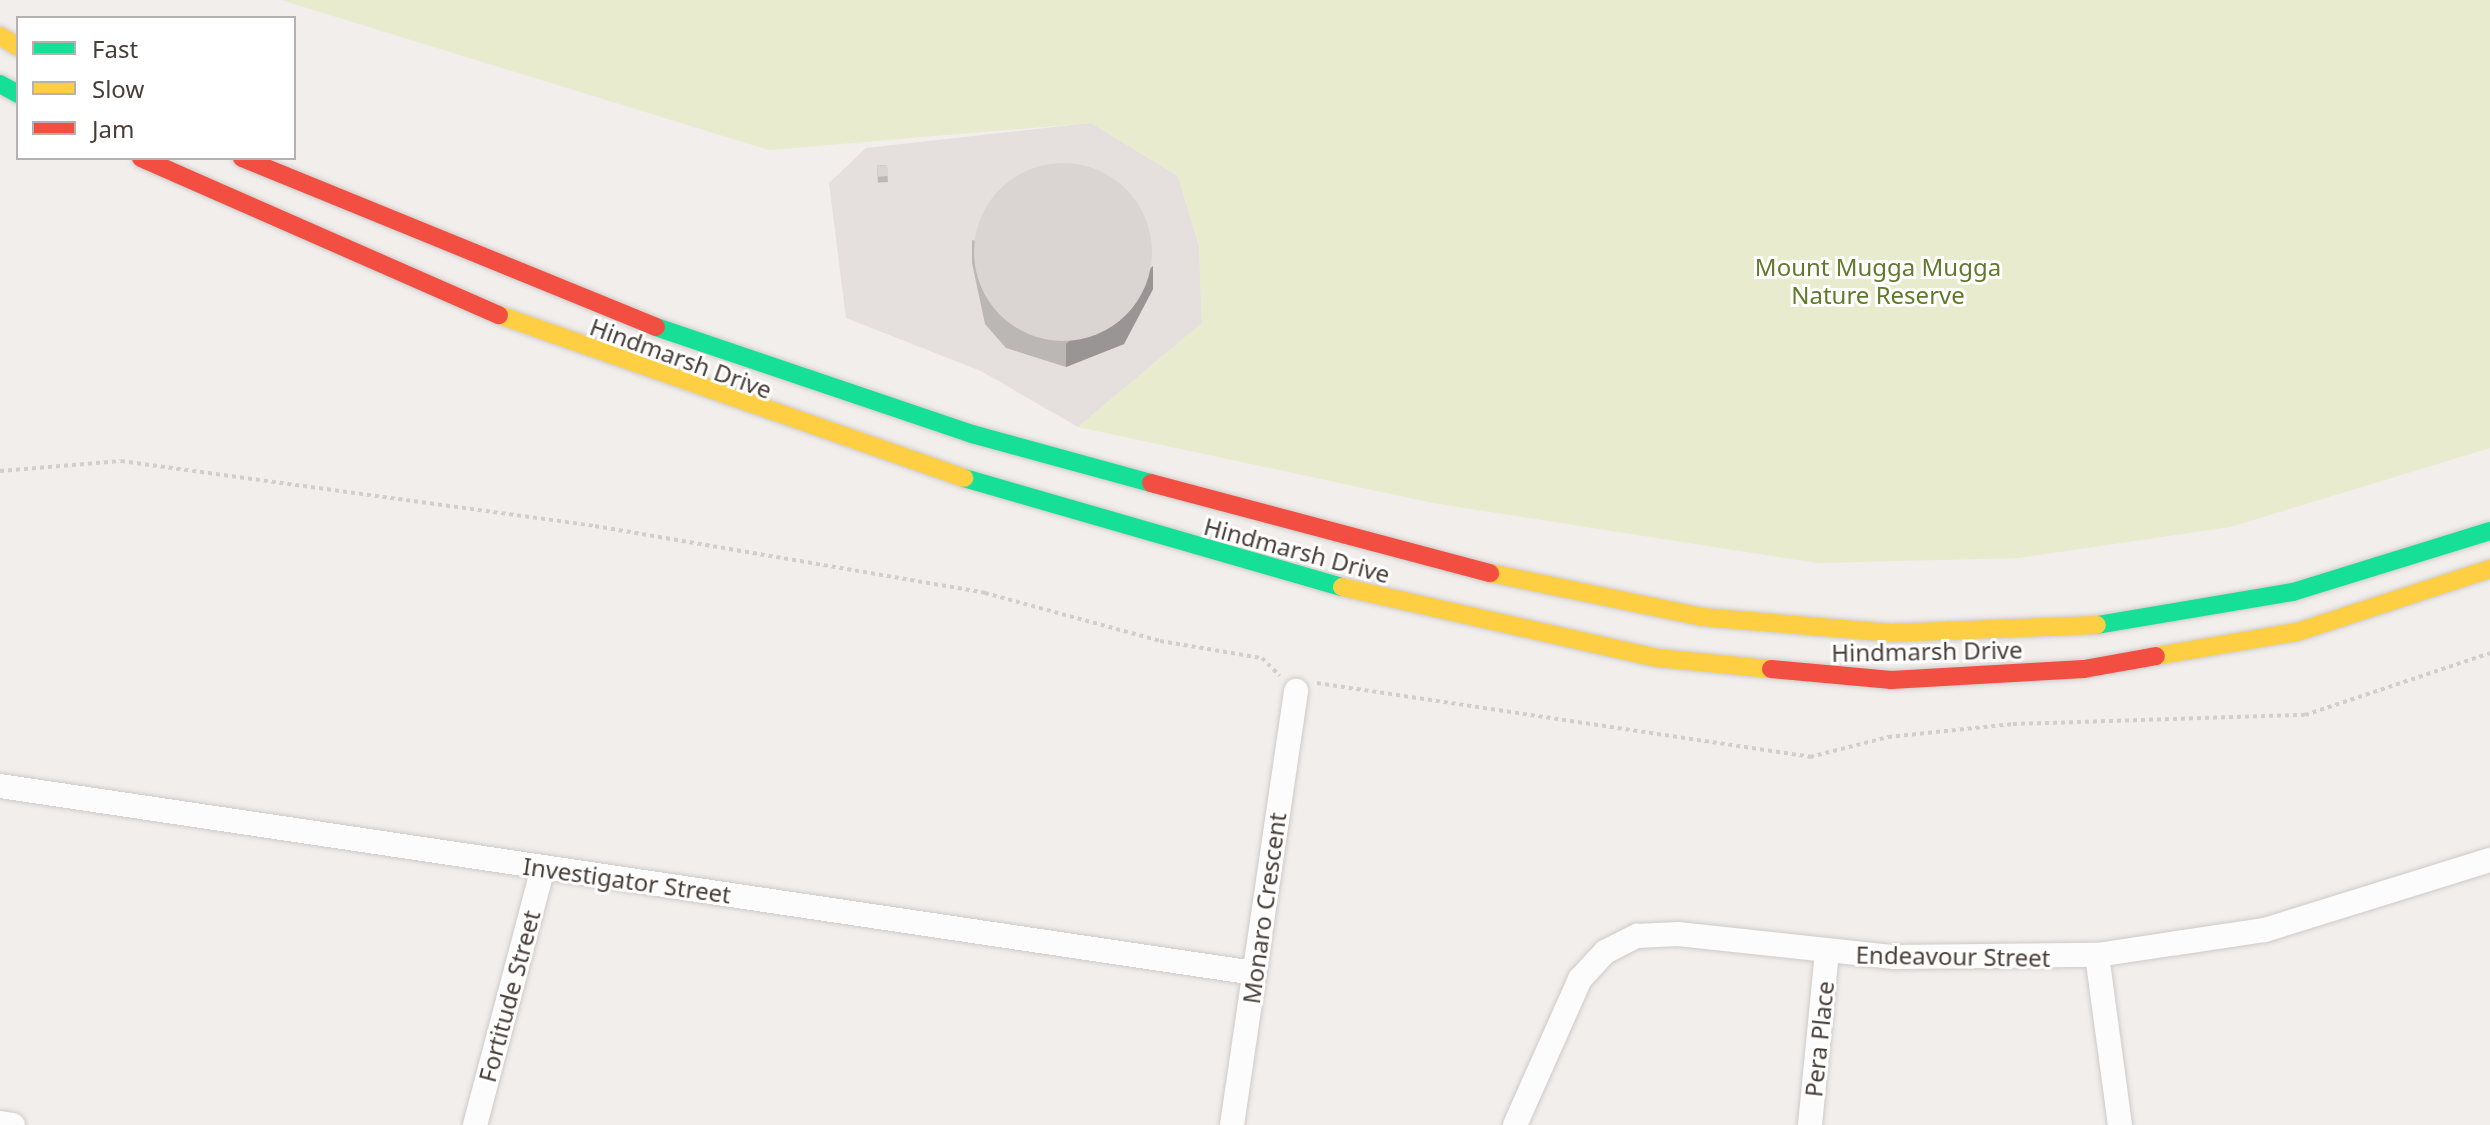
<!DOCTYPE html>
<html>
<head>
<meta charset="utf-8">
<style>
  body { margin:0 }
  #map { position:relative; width:2490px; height:1125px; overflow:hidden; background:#f1eeec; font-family:"Noto Sans",sans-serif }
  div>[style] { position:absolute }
  .industrial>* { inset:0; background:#e5dfdd }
  .green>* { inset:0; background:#e8ebcd }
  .path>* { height:4px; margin-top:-2px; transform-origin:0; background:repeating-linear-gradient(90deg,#d2cecc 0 4px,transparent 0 8px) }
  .roads { filter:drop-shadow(0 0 2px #cecac8) drop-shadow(0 0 2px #cecac8) }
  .street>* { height:24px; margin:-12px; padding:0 12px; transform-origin:12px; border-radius:12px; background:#fdfcfc }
  .fast>* { height:18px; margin:-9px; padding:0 9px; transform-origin:9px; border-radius:9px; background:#16e098 }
  .slow>* { height:18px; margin:-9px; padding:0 9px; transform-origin:9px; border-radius:9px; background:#ffcf43 }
  .jam>* { height:18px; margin:-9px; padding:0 9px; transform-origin:9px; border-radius:9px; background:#f24e42 }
  .wall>* { inset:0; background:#bbb7b5; transform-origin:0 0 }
  .shaded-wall>* { inset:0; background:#999594 }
  .building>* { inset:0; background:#dad5d3; transform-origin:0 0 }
  .round { border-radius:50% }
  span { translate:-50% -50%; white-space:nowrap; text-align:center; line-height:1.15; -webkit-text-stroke:6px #fff; paint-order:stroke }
  .park-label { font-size:24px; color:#607a2a }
  .street-label { font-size:24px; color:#483d37 }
  .legend { position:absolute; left:16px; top:16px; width:280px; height:144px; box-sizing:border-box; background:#fff; border:2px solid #b6b1af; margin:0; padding:10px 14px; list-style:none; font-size:24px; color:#483d37 }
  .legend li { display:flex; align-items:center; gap:16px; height:40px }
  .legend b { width:40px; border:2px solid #b6b1af }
</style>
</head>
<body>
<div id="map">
  <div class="industrial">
    <i style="clip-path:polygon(1091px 123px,1178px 176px,1199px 246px,1202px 323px,1078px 427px,981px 371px,846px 318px,829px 183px,866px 148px)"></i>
  </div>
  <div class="green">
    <i style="clip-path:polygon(281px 0,2490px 0,2490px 448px,2230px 527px,2019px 558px,1817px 563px,1433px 503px,1078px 427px,1202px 323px,1199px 246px,1178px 176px,1091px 123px,769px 150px)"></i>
  </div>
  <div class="path">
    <i style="left:0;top:471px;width:121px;rotate:-4.7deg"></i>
    <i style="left:121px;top:461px;width:478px;rotate:7.8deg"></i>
    <i style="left:595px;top:526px;width:396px;rotate:9.7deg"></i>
    <i style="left:985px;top:593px;width:181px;rotate:15.3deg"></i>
    <i style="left:1160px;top:641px;width:103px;rotate:9.5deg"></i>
    <i style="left:1262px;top:658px;width:25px;rotate:45deg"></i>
    <i style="left:1317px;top:683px;width:499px;rotate:8.5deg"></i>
    <i style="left:1810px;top:757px;width:81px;rotate:-14.4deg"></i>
    <i style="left:1888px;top:737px;width:126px;rotate:-5.9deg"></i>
    <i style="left:2013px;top:724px;width:292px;rotate:-1.8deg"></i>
    <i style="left:2305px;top:715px;width:195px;rotate:-18.5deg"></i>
  </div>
  <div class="roads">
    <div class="street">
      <i style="left:0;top:786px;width:1268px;rotate:8.48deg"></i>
      <i style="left:2097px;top:955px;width:172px;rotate:82.3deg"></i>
      <i style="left:0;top:1123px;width:13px;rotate:9deg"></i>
      <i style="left:475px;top:1125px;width:266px;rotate:-75.2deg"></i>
      <i style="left:1232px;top:1125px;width:439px;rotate:-81.6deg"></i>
      <i style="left:1515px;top:1125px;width:160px;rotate:-66deg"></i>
      <i style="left:1580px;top:979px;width:37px;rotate:-47deg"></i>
      <i style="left:1605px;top:952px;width:36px;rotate:-27deg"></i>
      <i style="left:1637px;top:936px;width:41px;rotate:-2.8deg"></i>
      <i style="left:1678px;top:934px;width:217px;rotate:6.1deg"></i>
      <i style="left:1894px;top:957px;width:203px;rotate:-0.6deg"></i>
      <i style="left:2097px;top:955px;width:170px;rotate:-8.5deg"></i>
      <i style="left:2265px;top:930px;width:236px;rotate:-17.3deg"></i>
      <i style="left:1810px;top:1125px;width:173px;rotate:-84.4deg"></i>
    </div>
    <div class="fast">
      <i style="left:0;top:84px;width:21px;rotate:29deg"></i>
      <i style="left:656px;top:327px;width:334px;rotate:18.7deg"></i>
      <i style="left:972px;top:434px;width:186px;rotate:15.3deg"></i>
      <i style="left:964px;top:478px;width:393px;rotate:16.1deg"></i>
      <i style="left:2097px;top:625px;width:199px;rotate:-9.6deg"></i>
      <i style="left:2293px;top:592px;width:206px;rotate:-17.2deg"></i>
    </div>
    <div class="slow">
      <i style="left:0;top:36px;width:21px;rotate:31deg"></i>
      <i style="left:499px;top:315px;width:493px;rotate:19.3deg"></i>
      <i style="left:1490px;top:573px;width:217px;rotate:11.7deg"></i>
      <i style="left:1702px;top:617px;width:190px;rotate:4.8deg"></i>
      <i style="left:1891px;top:633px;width:206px;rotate:-2.2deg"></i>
      <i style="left:1342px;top:587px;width:324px;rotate:12.7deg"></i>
      <i style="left:1658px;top:658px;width:114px;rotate:5.6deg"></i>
      <i style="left:2156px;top:656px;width:143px;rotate:-9.7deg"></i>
      <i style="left:2297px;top:632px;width:203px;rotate:-18.1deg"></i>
    </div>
    <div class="jam">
      <i style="left:141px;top:158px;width:391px;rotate:23.7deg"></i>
      <i style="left:242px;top:158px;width:447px;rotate:22.2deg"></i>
      <i style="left:1151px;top:483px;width:351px;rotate:14.9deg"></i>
      <i style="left:1771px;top:669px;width:121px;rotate:5.2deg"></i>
      <i style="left:1891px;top:680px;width:193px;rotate:-3.3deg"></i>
      <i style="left:2084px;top:669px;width:73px;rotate:-10.2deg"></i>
    </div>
  </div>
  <div class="wall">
    <i style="left:887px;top:165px;width:17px;height:10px;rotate:87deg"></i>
    <i style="clip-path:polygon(972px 240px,1153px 289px,1124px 344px,1066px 367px,1006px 348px,985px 324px,972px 263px)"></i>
  </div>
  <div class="shaded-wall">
    <i style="clip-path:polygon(1153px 266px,1153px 289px,1124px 344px,1066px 367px,1066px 344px)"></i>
  </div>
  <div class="building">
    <i class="round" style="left:974px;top:163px;width:178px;height:178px"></i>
    <i style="left:887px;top:165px;width:11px;height:10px;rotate:85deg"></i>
  </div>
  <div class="park-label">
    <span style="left:1878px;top:281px">Mount Mugga Mugga<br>Nature Reserve</span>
  </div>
  <div class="street-label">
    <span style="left:681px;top:358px;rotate:20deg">Hindmarsh Drive</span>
    <span style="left:1297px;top:550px;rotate:15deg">Hindmarsh Drive</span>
    <span style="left:1927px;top:651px;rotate:-1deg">Hindmarsh Drive</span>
    <span style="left:627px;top:880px;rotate:8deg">Investigator Street</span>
    <span style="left:1264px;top:908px;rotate:-82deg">Monaro Crescent</span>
    <span style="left:1953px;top:956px;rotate:1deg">Endeavour Street</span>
    <span style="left:509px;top:996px;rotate:-75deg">Fortitude Street</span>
    <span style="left:1819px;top:1039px;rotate:-84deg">Pera Place</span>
  </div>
  <ul class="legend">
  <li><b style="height:10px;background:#16e098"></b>Fast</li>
  <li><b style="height:10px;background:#ffcf43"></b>Slow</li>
  <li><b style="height:10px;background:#f24e42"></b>Jam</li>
  </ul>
</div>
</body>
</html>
